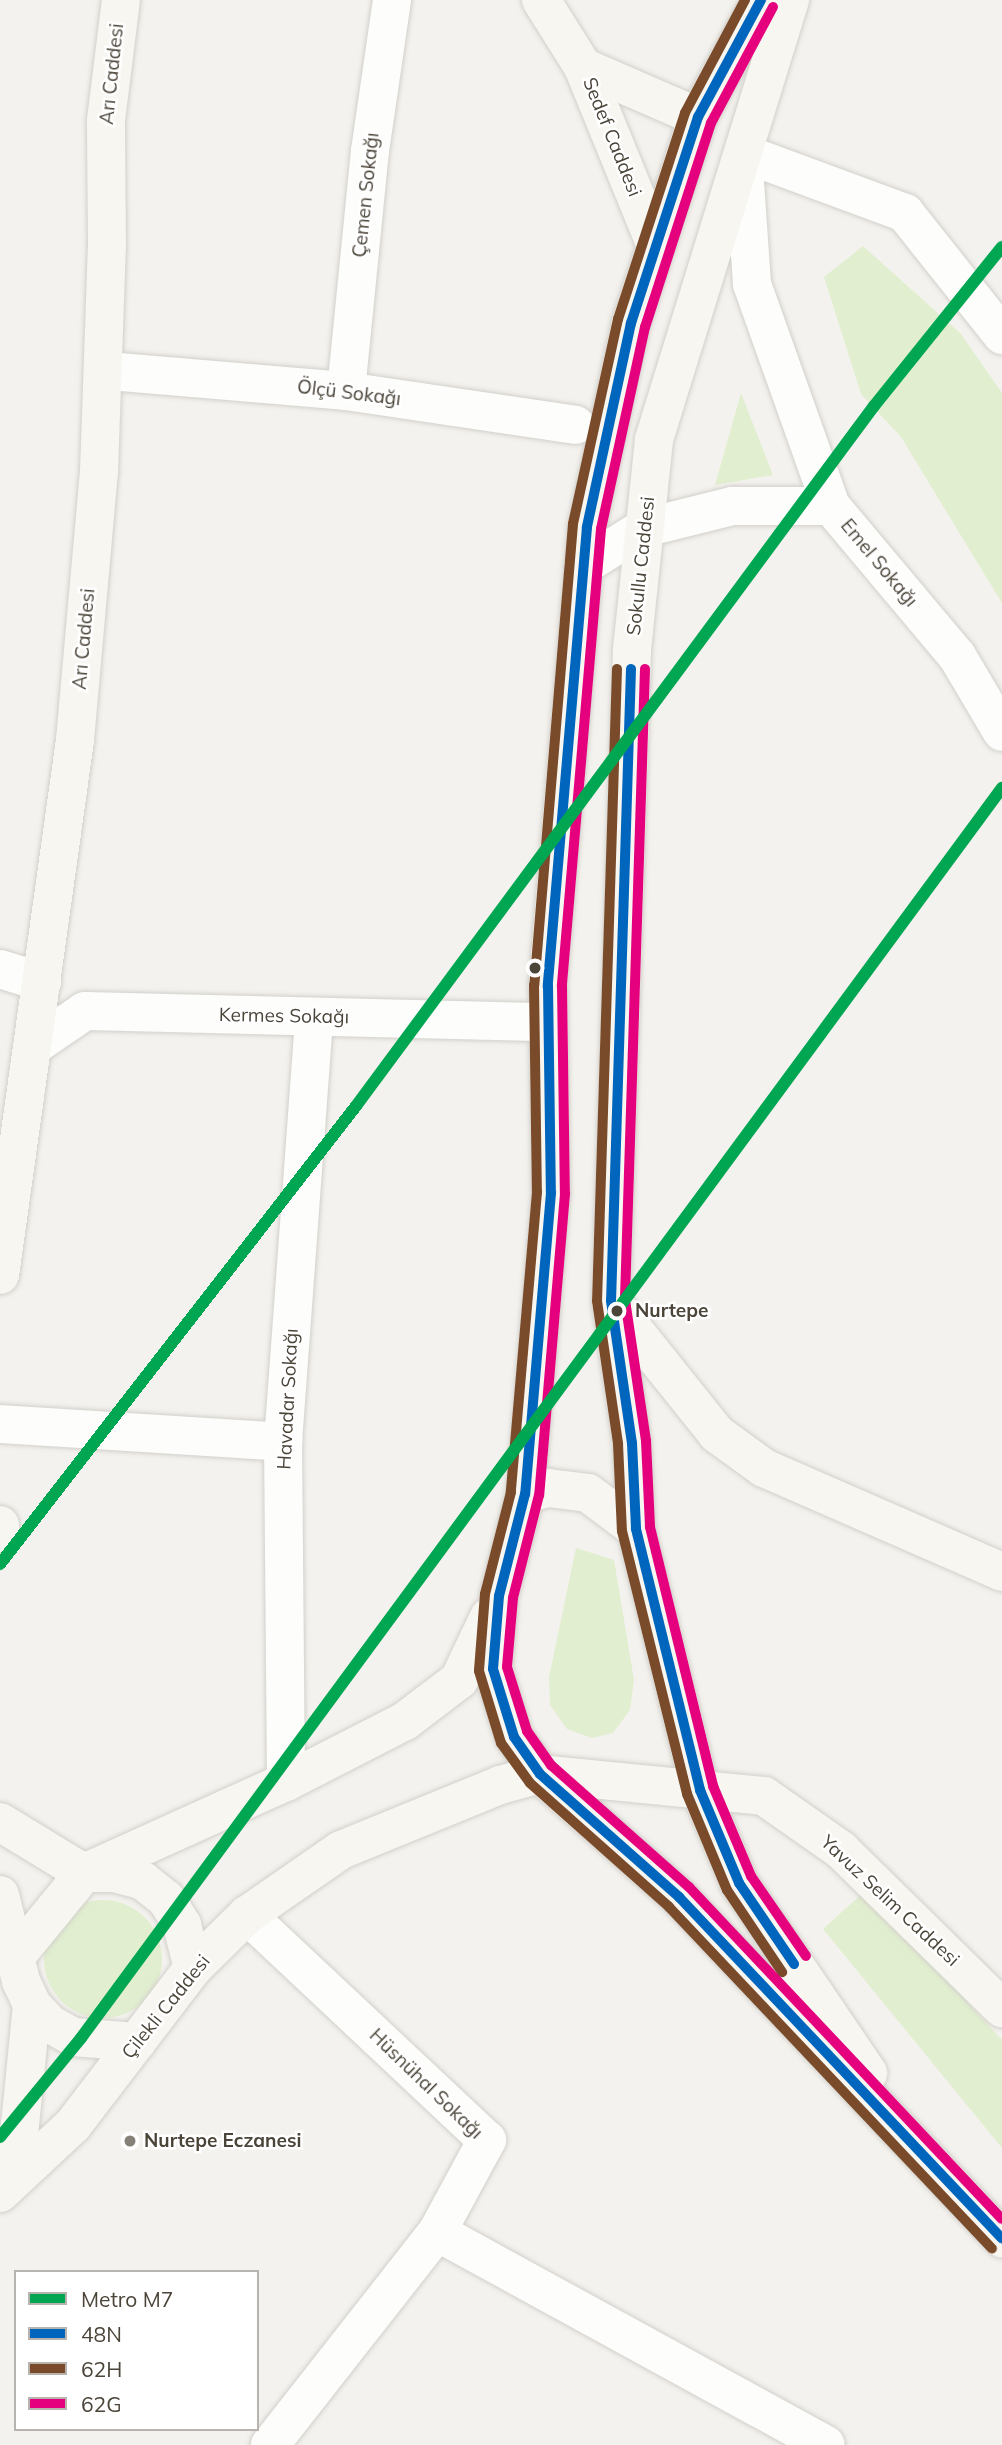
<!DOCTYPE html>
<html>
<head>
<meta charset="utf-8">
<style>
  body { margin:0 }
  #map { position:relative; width:1002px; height:2445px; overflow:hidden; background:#f4f2ee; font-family:Mulish,sans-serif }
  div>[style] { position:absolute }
  .green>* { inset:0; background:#e1eecf }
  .round { border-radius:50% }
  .roads { filter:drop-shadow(0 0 2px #d2d0cb) drop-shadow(0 0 2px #d2d0cb) }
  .street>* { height:38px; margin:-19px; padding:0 19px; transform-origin:19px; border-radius:19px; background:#fdfdfc }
  .secondary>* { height:38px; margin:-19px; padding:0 19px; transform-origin:19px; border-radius:19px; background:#f7f6f1 }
  .bus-1>* { height:10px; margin:-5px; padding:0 5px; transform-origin:5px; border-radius:5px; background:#0065bd }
  .bus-2>* { height:10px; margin:-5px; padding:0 5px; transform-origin:5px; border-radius:5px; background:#7a4b2a }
  .bus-3>* { height:10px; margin:-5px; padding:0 5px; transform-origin:5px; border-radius:5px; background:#e5007d }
  .metro-1>* { height:12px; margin:-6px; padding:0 6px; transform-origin:6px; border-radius:6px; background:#00a651 }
  .dots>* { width:19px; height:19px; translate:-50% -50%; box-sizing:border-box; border:4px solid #fff; border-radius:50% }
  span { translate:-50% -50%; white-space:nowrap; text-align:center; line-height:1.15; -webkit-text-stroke:5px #fff; paint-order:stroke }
  .street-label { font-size:19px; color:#4b4439 }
  .stop-label { font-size:19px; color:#4b4439; font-weight:700 }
  .left { translate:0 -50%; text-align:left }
  .poi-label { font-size:19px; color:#4b4439; font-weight:700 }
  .legend { position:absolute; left:14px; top:2270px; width:245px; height:161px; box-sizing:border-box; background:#fff; border:2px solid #b7b4b0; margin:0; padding:9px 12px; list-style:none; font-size:21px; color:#4b4439 }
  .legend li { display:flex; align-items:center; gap:14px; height:35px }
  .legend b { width:35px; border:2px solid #b7b4b0 }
</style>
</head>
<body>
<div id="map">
  <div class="green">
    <i style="clip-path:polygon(863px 246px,961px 334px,1002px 393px,1002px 603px,901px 437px,861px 394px,824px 277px)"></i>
    <i style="clip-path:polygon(741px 393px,773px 475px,715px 485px)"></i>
    <i style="clip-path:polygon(576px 1548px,614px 1560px,634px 1680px,630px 1710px,613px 1733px,592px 1738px,567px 1729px,550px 1705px,549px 1677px)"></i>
    <i style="clip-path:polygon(865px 1891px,1002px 2040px,1002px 2148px,823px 1929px)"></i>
    <i class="round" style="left:44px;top:1900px;width:118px;height:118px"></i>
  </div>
  <div class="roads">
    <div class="street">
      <i style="left:120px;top:372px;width:227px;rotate:4.8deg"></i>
      <i style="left:346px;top:391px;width:232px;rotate:8.4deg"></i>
      <i style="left:346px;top:391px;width:241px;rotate:-84.3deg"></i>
      <i style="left:370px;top:151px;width:153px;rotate:-81.7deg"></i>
      <i style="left:831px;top:506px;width:236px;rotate:-109.6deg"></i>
      <i style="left:752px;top:284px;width:131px;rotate:-93.9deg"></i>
      <i style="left:743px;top:153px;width:173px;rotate:20.3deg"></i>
      <i style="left:905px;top:213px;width:156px;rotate:51.5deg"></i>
      <i style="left:583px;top:566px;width:72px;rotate:-31.9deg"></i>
      <i style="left:644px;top:528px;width:91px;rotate:-14deg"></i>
      <i style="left:732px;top:506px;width:99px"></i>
      <i style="left:831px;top:506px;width:196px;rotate:50deg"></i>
      <i style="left:957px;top:656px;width:88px;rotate:59.4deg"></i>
      <i style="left:0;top:969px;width:44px;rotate:17.2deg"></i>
      <i style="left:32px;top:1047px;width:64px;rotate:-34.2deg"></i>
      <i style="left:85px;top:1011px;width:463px;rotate:1.4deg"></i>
      <i style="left:0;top:1424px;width:284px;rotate:3.6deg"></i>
      <i style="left:286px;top:1782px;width:340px;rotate:-90.5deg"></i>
      <i style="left:283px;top:1442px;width:426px;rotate:-85.8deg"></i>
      <i style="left:247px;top:1915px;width:329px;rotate:43.2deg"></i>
      <i style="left:487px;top:2140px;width:105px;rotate:118.5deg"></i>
      <i style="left:437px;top:2232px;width:271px;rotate:128.1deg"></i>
      <i style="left:437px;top:2232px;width:443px;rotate:28.7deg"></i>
    </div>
    <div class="secondary">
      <i style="left:541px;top:0;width:79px;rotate:57.9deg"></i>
      <i style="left:583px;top:67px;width:193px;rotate:67.8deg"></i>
      <i style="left:761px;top:0;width:133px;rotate:118.3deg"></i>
      <i style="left:698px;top:117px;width:217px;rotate:108deg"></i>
      <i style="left:631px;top:323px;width:209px;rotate:102.2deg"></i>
      <i style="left:587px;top:527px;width:461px;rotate:94.9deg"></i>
      <i style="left:548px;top:986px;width:207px;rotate:89.2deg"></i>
      <i style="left:551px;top:1193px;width:302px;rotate:94.9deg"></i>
      <i style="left:525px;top:1494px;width:105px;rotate:104.3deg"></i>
      <i style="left:499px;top:1596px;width:73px;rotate:94.7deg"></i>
      <i style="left:493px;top:1669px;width:71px;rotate:72.8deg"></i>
      <i style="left:514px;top:1737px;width:45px;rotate:54.9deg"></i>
      <i style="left:540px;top:1774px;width:186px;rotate:41.5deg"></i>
      <i style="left:679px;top:1897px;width:470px;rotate:46.6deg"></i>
      <i style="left:790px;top:0;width:461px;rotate:107.2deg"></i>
      <i style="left:654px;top:440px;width:212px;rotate:96deg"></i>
      <i style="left:632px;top:651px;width:650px;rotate:91.85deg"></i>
      <i style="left:611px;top:1301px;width:144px;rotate:81.6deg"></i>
      <i style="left:632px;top:1443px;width:86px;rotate:87.3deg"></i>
      <i style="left:636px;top:1529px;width:269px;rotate:76.2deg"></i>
      <i style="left:700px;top:1790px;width:101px;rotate:67.2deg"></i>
      <i style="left:739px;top:1883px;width:230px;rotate:55.8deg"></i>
      <i style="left:583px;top:67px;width:125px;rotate:23.5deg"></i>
      <i style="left:0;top:1275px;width:540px;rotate:-82.02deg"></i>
      <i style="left:75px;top:740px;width:269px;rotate:-84.9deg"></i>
      <i style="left:99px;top:472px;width:227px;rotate:-88deg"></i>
      <i style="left:107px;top:245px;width:125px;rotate:-90.5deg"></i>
      <i style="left:106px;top:120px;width:121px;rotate:-82.9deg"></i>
      <i style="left:613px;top:1304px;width:166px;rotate:51.3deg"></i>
      <i style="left:717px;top:1434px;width:58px;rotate:35.9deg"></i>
      <i style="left:764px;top:1468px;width:260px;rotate:23.6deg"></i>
      <i style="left:525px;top:1494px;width:24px;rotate:-15deg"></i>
      <i style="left:548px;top:1488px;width:40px;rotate:7.1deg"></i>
      <i style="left:588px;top:1493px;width:60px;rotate:36.9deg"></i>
      <i style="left:0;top:1525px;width:8px;rotate:90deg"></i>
      <i style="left:0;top:1822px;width:98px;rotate:31.3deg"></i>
      <i style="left:84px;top:1873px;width:222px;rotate:-24.3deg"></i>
      <i style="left:286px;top:1782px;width:134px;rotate:-27.1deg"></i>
      <i style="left:405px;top:1721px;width:68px;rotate:-37.2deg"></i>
      <i style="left:459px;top:1680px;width:70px;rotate:-64.5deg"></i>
      <i style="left:0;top:1895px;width:89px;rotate:76.3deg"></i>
      <i style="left:21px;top:1981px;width:26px;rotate:65deg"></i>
      <i style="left:32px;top:2005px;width:26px;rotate:47deg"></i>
      <i style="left:50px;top:2024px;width:26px;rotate:29deg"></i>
      <i style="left:73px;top:2037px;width:64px;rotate:4.5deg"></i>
      <i style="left:17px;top:1955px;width:106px;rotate:-50.7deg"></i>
      <i style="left:84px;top:1873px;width:30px"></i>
      <i style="left:114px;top:1873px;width:30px;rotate:15deg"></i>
      <i style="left:143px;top:1881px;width:29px;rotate:38deg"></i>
      <i style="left:166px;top:1899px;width:31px;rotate:58deg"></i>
      <i style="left:182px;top:1925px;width:44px;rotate:75.7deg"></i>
      <i style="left:7px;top:2186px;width:62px;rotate:-78deg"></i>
      <i style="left:20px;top:2125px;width:121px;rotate:-84.3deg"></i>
      <i style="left:0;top:2193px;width:100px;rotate:-43deg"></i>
      <i style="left:73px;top:2125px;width:198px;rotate:-52.6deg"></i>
      <i style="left:193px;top:1968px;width:76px;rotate:-44.5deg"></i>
      <i style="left:247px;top:1915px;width:114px;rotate:-34.7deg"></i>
      <i style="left:341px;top:1850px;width:172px;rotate:-22.2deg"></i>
      <i style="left:500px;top:1785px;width:41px;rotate:-15.4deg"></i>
      <i style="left:540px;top:1774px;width:225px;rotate:5.6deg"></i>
      <i style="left:764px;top:1796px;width:94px;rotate:35deg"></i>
      <i style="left:841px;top:1850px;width:226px;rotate:44.5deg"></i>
    </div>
  </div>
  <div class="bus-1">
    <i style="left:761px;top:0;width:133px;rotate:118.3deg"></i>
    <i style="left:698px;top:117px;width:217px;rotate:108deg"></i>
    <i style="left:631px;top:323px;width:209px;rotate:102.2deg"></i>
    <i style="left:587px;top:527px;width:461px;rotate:94.9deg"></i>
    <i style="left:548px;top:986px;width:207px;rotate:89.2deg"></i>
    <i style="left:551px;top:1193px;width:302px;rotate:94.9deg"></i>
    <i style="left:525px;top:1494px;width:105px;rotate:104.3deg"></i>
    <i style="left:499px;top:1596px;width:73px;rotate:94.7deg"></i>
    <i style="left:493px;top:1669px;width:71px;rotate:72.8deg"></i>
    <i style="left:514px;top:1737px;width:45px;rotate:54.9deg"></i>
    <i style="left:540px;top:1774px;width:186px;rotate:41.5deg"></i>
    <i style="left:679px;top:1897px;width:470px;rotate:46.6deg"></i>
    <i style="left:631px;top:669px;width:632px;rotate:91.81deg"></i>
    <i style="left:611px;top:1301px;width:144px;rotate:81.6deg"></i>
    <i style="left:632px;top:1443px;width:86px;rotate:87.3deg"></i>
    <i style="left:636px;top:1529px;width:269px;rotate:76.2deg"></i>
    <i style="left:700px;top:1790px;width:101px;rotate:67.2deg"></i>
    <i style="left:739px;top:1883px;width:98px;rotate:55.8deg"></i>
  </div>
  <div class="bus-2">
    <i style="left:745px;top:0;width:128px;rotate:118deg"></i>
    <i style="left:685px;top:113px;width:217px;rotate:108deg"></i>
    <i style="left:618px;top:319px;width:210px;rotate:102.4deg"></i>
    <i style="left:573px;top:524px;width:463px;rotate:94.8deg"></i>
    <i style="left:534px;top:985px;width:207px;rotate:89.2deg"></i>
    <i style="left:537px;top:1192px;width:301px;rotate:95deg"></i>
    <i style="left:511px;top:1492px;width:105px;rotate:104.3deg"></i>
    <i style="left:485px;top:1594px;width:77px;rotate:94.5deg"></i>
    <i style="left:479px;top:1671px;width:75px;rotate:73deg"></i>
    <i style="left:501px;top:1743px;width:49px;rotate:54.1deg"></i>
    <i style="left:530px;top:1783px;width:186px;rotate:41.7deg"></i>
    <i style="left:669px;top:1907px;width:470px;rotate:46.6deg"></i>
    <i style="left:617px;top:669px;width:632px;rotate:91.81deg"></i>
    <i style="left:597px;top:1301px;width:145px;rotate:81.6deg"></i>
    <i style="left:618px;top:1444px;width:87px;rotate:87.4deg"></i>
    <i style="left:622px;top:1531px;width:271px;rotate:76.1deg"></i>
    <i style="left:687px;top:1794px;width:104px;rotate:67.4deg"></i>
    <i style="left:727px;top:1890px;width:99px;rotate:56.1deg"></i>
  </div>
  <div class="bus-3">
    <i style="left:773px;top:7px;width:132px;rotate:118.1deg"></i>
    <i style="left:711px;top:123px;width:214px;rotate:107.9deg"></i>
    <i style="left:645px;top:327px;width:207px;rotate:102.3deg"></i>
    <i style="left:601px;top:529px;width:459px;rotate:94.9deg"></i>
    <i style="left:562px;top:986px;width:208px;rotate:89.2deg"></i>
    <i style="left:565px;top:1194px;width:302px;rotate:94.9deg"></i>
    <i style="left:539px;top:1495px;width:106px;rotate:104.2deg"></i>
    <i style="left:513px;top:1598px;width:69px;rotate:95deg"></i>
    <i style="left:507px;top:1667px;width:67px;rotate:72.6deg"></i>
    <i style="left:527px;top:1731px;width:42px;rotate:54.8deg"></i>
    <i style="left:551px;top:1765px;width:184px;rotate:41.5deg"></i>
    <i style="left:689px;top:1887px;width:456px;rotate:46.7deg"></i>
    <i style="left:645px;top:669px;width:631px;rotate:91.82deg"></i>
    <i style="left:625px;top:1300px;width:143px;rotate:81.5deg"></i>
    <i style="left:646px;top:1441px;width:86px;rotate:87.3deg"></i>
    <i style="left:650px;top:1527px;width:267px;rotate:76.3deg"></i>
    <i style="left:713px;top:1786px;width:98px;rotate:67.1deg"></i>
    <i style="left:751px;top:1876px;width:97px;rotate:55.5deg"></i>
  </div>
  <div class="metro-1">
    <i style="left:0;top:1564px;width:580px;rotate:-52.14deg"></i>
    <i style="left:356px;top:1106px;width:871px;rotate:-53.5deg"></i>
    <i style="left:874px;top:406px;width:204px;rotate:-51.2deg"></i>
    <i style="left:0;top:2137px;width:128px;rotate:-50.7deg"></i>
    <i style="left:81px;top:2038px;width:1553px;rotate:-53.62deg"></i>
  </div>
  <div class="dots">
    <i style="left:535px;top:968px;background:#4b4439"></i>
    <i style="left:617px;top:1311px;background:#4b4439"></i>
    <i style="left:130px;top:2141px;background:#868178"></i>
  </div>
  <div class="street-label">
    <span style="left:112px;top:74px;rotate:-84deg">Arı Caddesi</span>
    <span style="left:612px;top:137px;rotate:68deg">Sedef Caddesi</span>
    <span style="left:366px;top:195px;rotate:-84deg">Çemen Sokağı</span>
    <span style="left:349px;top:393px;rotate:7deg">Ölçü Sokağı</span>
    <span style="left:879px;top:563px;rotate:50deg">Emel Sokağı</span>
    <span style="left:641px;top:566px;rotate:-84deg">Sokullu Caddesi</span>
    <span style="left:84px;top:639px;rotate:-85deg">Arı Caddesi</span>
    <span style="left:284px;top:1016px;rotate:1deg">Kermes Sokağı</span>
    <span style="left:288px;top:1399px;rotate:-87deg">Havadar Sokağı</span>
    <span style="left:890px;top:1901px;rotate:43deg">Yavuz Selim Caddesi</span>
    <span style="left:166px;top:2007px;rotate:-51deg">Çilekli Caddesi</span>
    <span style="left:426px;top:2084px;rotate:44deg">Hüsnühal Sokağı</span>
  </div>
  <div class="stop-label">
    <span class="left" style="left:635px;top:1311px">Nurtepe</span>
  </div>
  <div class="poi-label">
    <span class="left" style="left:144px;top:2141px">Nurtepe Eczanesi</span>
  </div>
  <ul class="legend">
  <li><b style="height:9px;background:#00a651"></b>Metro M7</li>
  <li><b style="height:9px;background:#0065bd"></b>48N</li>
  <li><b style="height:9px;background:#7a4b2a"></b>62H</li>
  <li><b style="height:9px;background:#e5007d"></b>62G</li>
  </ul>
</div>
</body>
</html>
